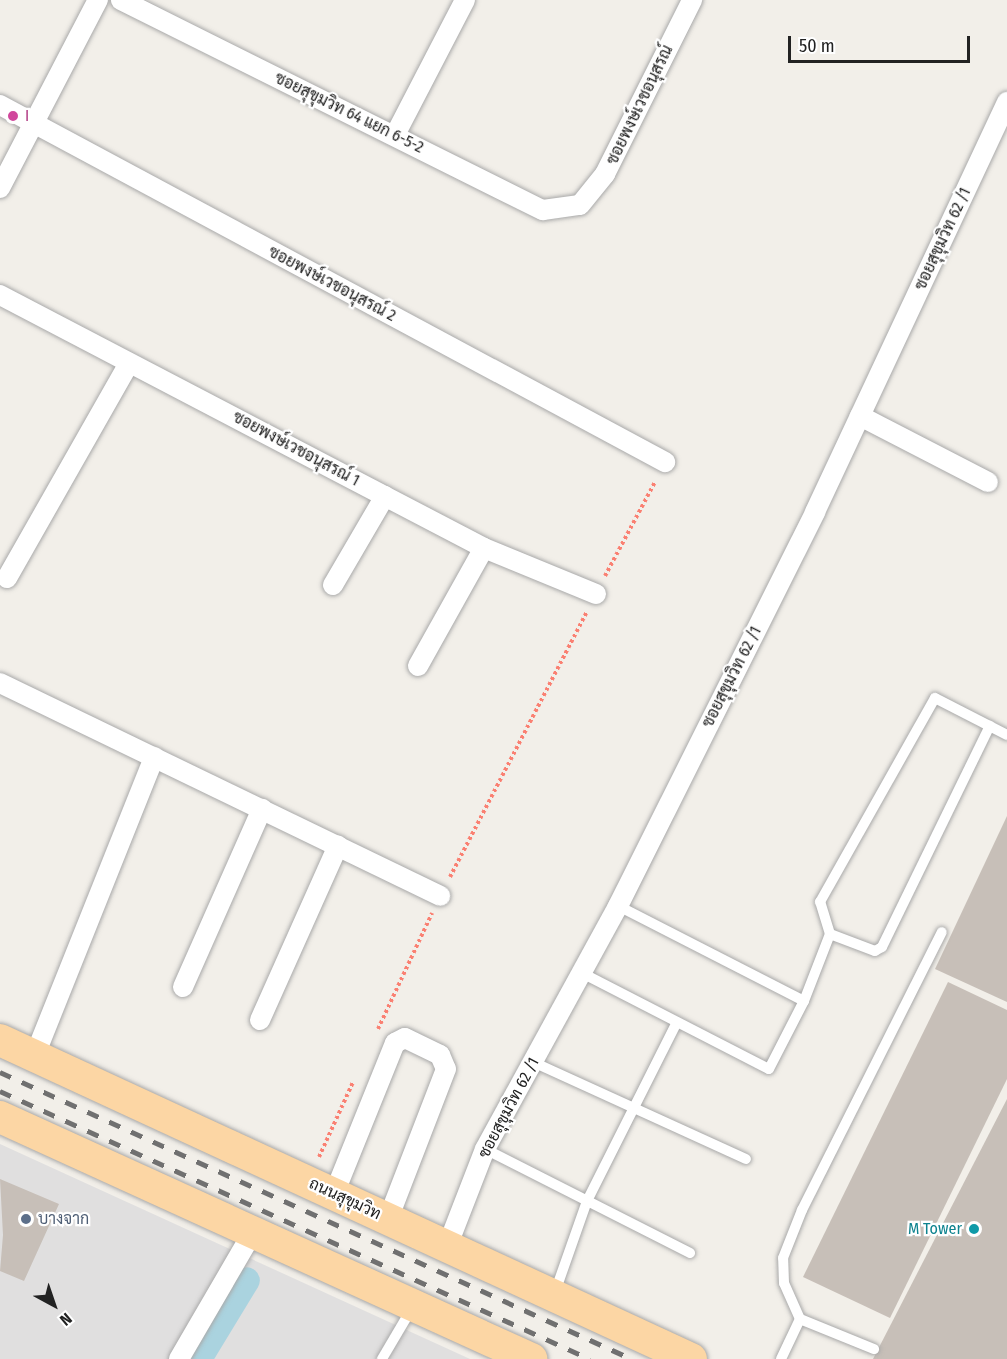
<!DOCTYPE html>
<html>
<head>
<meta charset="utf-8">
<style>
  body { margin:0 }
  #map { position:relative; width:1007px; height:1359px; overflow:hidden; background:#f2efe9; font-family:"Fira Sans Condensed",Sarabun,sans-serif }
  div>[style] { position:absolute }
  .residential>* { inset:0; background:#e0dfdf }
  .canal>* { height:26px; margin:-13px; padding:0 13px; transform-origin:13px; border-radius:13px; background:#aad3df }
  .building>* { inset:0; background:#c7bfb8 }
  .path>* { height:4px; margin-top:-2px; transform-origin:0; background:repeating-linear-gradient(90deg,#fa8072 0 3px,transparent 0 6px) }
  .roads { filter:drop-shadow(0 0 2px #a9a9a9) drop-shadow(0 0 2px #a9a9a9) }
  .lane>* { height:10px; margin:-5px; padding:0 5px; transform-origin:5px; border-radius:5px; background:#fff }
  .street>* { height:20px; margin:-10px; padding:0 10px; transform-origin:10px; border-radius:10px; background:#fff }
  .primary>* { height:32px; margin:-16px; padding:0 16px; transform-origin:16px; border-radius:16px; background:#fcd6a4 }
  .rail>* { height:4.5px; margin-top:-2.25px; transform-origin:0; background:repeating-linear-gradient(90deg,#707070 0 12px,transparent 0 24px) }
  .dots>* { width:16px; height:16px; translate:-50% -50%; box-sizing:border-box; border:3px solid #fff; border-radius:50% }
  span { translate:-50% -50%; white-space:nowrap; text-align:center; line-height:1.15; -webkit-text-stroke:4.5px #fff; paint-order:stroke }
  .street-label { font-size:16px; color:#222 }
  .hotel-label { font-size:16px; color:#b23c85 }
  .left { translate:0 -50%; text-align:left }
  .service-label { font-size:16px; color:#4e5e75 }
  .culture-label { font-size:16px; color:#0d838f }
  .right { translate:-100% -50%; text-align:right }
  .north { position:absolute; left:24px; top:1275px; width:60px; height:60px; -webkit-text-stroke:4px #fff; paint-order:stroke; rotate:140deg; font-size:16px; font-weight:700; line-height:24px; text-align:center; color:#222 }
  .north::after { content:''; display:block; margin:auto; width:21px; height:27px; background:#222; clip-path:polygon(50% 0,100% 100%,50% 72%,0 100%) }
  .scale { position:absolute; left:788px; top:36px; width:182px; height:27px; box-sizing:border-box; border:3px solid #222; border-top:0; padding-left:8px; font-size:18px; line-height:21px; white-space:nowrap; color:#222; -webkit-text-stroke:4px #fff; paint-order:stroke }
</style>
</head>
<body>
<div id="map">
  <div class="residential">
    <i style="clip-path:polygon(0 1144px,470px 1359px,0 1359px)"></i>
  </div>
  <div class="canal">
    <i style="left:199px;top:1359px;width:92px;rotate:-58.7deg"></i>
  </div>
  <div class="building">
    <i style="clip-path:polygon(1007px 816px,1007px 1002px,935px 969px)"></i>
    <i style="clip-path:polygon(948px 982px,1007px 1010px,1007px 1079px,890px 1318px,803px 1277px)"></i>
    <i style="clip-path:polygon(1007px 1099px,1007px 1359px,873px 1359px)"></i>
    <i style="clip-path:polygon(0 1179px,59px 1204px,24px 1281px,0 1271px,3px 1235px)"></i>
  </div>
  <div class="path">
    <i style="left:605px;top:576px;width:106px;rotate:-62deg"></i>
    <i style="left:450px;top:877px;width:298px;rotate:-62.7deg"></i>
    <i style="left:378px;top:1029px;width:128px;rotate:-65deg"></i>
    <i style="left:319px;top:1157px;width:82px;rotate:-65.6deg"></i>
  </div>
  <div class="roads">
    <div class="lane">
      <i style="left:830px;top:934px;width:48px;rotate:20.7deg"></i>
      <i style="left:875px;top:951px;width:8px;rotate:-30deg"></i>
      <i style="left:882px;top:947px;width:246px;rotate:-64deg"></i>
      <i style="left:582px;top:973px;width:210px;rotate:27.2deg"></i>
      <i style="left:769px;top:1069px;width:76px;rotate:-62.8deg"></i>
      <i style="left:804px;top:1001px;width:209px;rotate:-152.9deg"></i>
      <i style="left:804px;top:1001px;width:72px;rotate:-68.8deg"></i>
      <i style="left:830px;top:934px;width:34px;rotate:-107deg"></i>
      <i style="left:820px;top:902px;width:234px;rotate:-60.6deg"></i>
      <i style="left:935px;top:698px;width:81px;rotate:27.2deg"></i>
      <i style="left:533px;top:1062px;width:234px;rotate:24.5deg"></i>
      <i style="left:485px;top:1149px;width:230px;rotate:26.9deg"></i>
      <i style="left:555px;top:1292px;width:96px;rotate:-70.6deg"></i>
      <i style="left:587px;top:1201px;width:200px;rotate:-63.3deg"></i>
      <i style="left:800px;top:1319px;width:80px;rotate:22.1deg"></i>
      <i style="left:382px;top:1359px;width:59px;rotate:-59.5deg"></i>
      <i style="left:781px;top:1359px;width:44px;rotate:-64.6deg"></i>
      <i style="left:800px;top:1319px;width:39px;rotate:-114deg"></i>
      <i style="left:784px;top:1283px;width:25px;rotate:-92deg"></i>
      <i style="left:783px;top:1258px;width:52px;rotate:-68.4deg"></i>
      <i style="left:802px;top:1210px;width:311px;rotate:-63.3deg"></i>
    </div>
    <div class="street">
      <i style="left:121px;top:0;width:471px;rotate:26.5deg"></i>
      <i style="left:543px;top:210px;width:37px;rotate:-8deg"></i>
      <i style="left:580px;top:205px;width:40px;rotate:-51deg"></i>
      <i style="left:605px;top:174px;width:195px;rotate:-63.4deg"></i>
      <i style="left:0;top:105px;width:755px;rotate:28.23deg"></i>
      <i style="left:395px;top:135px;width:152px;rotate:-62.6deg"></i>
      <i style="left:0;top:188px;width:212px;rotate:-62.5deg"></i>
      <i style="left:0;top:295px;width:546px;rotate:27.6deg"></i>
      <i style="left:484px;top:548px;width:121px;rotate:22.3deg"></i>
      <i style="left:860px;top:416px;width:144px;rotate:27.3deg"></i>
      <i style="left:7px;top:578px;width:247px;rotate:-60.4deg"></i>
      <i style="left:333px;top:585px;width:103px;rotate:-59.7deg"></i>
      <i style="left:418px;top:666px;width:135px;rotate:-60.8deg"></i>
      <i style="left:0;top:683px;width:489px;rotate:25.8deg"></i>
      <i style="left:183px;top:987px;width:195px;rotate:-66.1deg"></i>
      <i style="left:260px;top:1020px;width:191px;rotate:-65.9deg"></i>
      <i style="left:35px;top:1055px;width:321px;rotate:-68.2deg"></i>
      <i style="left:334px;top:1194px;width:163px;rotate:-68deg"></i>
      <i style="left:395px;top:1043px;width:11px;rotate:-27deg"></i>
      <i style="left:405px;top:1038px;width:39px;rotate:26deg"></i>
      <i style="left:440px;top:1055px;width:15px;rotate:67deg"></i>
      <i style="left:446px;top:1069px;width:161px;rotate:111.1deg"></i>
      <i style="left:447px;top:1247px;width:105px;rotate:-68.8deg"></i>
      <i style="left:485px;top:1149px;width:277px;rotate:-61.3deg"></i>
      <i style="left:618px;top:906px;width:441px;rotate:-63.4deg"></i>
      <i style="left:815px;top:512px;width:453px;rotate:-64.9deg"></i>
      <i style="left:179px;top:1359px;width:147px;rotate:-59.8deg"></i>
    </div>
    <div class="primary">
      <i style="left:0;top:1040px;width:761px;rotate:24.78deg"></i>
      <i style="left:0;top:1117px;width:584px;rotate:24.5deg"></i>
    </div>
  </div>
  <div class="rail">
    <i style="left:0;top:1072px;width:694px;rotate:24.42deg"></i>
    <i style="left:0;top:1091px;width:648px;rotate:24.43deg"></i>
  </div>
  <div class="dots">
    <i style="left:13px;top:116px;background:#d1479c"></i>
    <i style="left:26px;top:1219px;background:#5c6f8a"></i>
    <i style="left:974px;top:1229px;background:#0f9aa8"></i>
  </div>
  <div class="street-label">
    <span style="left:640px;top:105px;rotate:-64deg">ซอยพงษ์เวชอนุสรณ์</span>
    <span style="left:349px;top:113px;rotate:26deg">ซอยสุขุมวิท 64 แยก 6-5-2</span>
    <span style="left:943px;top:239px;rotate:-65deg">ซอยสุขุมวิท 62 /1</span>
    <span style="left:332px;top:284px;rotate:28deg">ซอยพงษ์เวชอนุสรณ์ 2</span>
    <span style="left:296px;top:449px;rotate:28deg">ซอยพงษ์เวชอนุสรณ์ 1</span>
    <span style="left:732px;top:677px;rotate:-63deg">ซอยสุขุมวิท 62 /1</span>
    <span style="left:509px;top:1108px;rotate:-62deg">ซอยสุขุมวิท 62 /1</span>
    <span style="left:345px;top:1199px;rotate:25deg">ถนนสุขุมวิท</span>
  </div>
  <div class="hotel-label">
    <span class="left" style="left:25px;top:116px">I</span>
  </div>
  <div class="service-label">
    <span class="left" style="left:38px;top:1219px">บางจาก</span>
  </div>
  <div class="culture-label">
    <span class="right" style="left:962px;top:1229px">M Tower</span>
  </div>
  <div class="north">N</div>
  <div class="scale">50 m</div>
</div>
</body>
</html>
